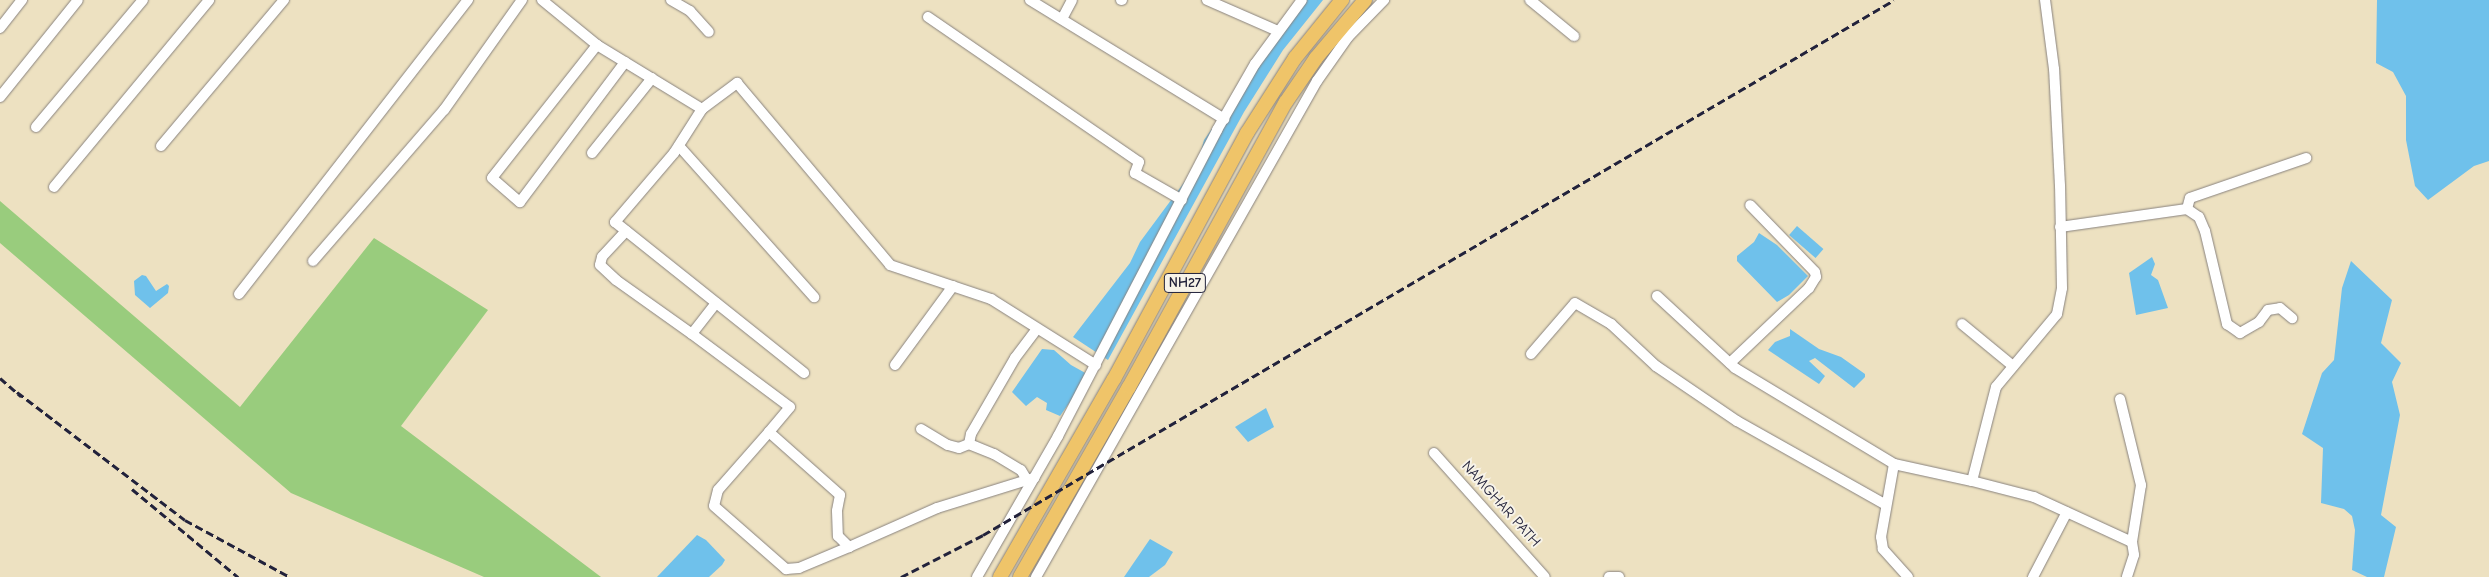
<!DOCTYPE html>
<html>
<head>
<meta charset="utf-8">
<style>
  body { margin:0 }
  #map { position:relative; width:2489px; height:577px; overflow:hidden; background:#ede1c1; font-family:"Comic Neue",sans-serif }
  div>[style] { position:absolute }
  .green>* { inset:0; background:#99cc7d }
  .water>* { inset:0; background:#6fc1eb; transform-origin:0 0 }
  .roads { filter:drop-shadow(0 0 1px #88827e) drop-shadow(0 0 1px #88827e) }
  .minor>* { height:10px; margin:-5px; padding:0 5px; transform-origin:5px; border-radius:5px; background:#fff }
  .highway>* { height:14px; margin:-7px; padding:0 7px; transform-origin:7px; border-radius:7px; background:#efc469 }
  .rail>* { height:3px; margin-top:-1.5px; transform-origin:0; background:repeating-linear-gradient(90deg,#22223b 0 8px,transparent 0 12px) }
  span { translate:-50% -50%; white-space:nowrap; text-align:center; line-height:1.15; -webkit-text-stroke:4px #f7f3e8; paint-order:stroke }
  .shield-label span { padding:1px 4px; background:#f7f3e8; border:1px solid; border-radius:4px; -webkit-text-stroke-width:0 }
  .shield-label { font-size:14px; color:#22223b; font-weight:700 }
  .street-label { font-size:15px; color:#22223b }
</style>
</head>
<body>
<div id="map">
  <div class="green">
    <i style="clip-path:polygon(0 201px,240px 407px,374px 238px,488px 310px,401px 426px,601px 577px,484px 577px,291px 493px,0 243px)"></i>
  </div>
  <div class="water">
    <i style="clip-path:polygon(1302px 0,1323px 0,1283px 50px,1244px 112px,1108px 360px,1073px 337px,1130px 263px,1140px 242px,1197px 165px,1204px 140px)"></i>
    <i style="clip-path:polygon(2377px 0,2489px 0,2489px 161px,2474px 166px,2428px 200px,2415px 186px,2406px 140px,2406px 96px,2393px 72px,2376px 63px)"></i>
    <i style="left:1797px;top:226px;width:35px;height:12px;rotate:41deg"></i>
    <i style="clip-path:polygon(1759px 233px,1777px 245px,1808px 276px,1789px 295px,1777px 302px,1737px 261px,1737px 256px,1754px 242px)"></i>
    <i style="clip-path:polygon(2152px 257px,2155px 264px,2151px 275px,2158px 280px,2168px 308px,2136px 315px,2129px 273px)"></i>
    <i style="clip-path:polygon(2351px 261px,2392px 300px,2381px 343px,2401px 363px,2392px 382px,2400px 415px,2381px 515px,2396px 527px,2384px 577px,2367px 577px,2352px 570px,2355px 530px,2352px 516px,2344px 509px,2321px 503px,2323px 448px,2302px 434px,2322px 373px,2334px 360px,2342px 288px)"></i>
    <i style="clip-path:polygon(142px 275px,146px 276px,156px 291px,167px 284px,169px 286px,168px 293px,150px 308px,135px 295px,134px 281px)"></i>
    <i style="clip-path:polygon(1790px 329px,1819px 349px,1841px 357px,1865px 374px,1865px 377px,1854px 388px,1815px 358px,1809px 361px,1825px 376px,1819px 384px,1768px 350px,1775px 342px,1790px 336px)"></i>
    <i style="clip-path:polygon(1042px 349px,1054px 350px,1071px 365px,1089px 375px,1060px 416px,1046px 410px,1047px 403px,1037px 397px,1026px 406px,1012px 392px)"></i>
    <i style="clip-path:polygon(1266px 408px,1274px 427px,1248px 442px,1235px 427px)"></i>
    <i style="clip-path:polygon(697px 535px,706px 540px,725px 560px,722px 565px,709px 577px,657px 577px)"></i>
    <i style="clip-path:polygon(1150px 539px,1173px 552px,1165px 565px,1149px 577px,1124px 577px)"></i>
  </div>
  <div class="roads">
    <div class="minor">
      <i style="left:542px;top:0;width:71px;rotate:39.3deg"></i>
      <i style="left:597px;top:45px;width:123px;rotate:31.4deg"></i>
      <i style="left:702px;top:109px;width:44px;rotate:-36.6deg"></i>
      <i style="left:737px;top:83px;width:238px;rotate:49.9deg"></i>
      <i style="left:890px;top:265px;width:107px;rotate:18.6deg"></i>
      <i style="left:991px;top:299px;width:124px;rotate:32.2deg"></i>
      <i style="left:671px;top:0;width:22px;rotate:30deg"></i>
      <i style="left:690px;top:11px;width:28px;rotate:48deg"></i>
      <i style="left:1030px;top:0;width:228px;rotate:31.5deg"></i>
      <i style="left:1121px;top:0;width:1px"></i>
      <i style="left:1207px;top:0;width:77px;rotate:23.6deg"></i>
      <i style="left:1530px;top:0;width:57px;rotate:39.3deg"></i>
      <i style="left:928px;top:17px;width:256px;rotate:34.5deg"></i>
      <i style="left:1139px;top:162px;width:12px;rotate:110deg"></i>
      <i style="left:1135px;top:173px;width:54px;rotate:29.9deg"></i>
      <i style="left:1062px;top:19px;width:21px;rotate:-62deg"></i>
      <i style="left:0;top:28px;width:36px;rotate:-52deg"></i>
      <i style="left:597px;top:45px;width:169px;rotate:128.3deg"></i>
      <i style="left:492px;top:178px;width:37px;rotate:41deg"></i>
      <i style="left:520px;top:202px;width:175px;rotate:-53.1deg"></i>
      <i style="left:0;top:97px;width:124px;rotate:-51.2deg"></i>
      <i style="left:702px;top:109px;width:52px;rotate:122.5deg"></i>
      <i style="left:674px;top:153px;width:91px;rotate:130.5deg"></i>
      <i style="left:615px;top:222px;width:242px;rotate:38.6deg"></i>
      <i style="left:36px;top:127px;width:166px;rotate:-49.9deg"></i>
      <i style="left:161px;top:146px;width:191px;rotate:-49.9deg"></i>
      <i style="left:679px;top:146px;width:203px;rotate:48.2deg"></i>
      <i style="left:592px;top:153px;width:96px;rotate:-51.3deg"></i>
      <i style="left:54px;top:187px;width:243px;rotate:-50.3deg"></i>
      <i style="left:2187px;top:209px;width:11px;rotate:-75deg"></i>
      <i style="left:2190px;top:198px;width:123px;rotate:-19deg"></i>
      <i style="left:2060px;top:227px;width:128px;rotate:-8.1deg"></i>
      <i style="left:2187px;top:209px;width:14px;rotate:34deg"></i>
      <i style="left:2199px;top:217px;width:15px;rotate:67deg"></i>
      <i style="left:2205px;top:231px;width:96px;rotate:76.7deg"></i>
      <i style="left:2227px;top:324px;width:16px;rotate:35deg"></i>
      <i style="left:2240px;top:333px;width:22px;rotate:-30deg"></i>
      <i style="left:2259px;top:322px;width:15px;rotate:-53deg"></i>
      <i style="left:2268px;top:310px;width:12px;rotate:-9deg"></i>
      <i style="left:2280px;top:308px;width:16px;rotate:40deg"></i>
      <i style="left:626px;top:231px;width:35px;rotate:133deg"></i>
      <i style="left:602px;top:257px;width:8px;rotate:104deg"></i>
      <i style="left:600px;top:265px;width:22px;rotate:43deg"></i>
      <i style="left:616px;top:280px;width:93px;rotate:35.4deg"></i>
      <i style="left:313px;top:261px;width:200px;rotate:-49.1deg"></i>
      <i style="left:444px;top:110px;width:135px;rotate:-54.7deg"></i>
      <i style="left:239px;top:294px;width:373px;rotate:-52.1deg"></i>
      <i style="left:1657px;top:296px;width:106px;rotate:42.7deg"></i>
      <i style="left:1735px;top:368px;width:186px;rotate:31.1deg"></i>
      <i style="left:716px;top:303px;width:39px;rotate:128deg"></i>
      <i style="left:692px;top:334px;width:122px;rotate:36.7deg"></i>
      <i style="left:790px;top:407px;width:33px;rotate:130deg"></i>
      <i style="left:769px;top:432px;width:95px;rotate:41.6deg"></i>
      <i style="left:840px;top:495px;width:16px;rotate:101deg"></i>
      <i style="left:837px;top:511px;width:25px;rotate:88deg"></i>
      <i style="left:838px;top:536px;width:16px;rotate:45deg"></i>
      <i style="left:849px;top:547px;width:96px;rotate:-23.9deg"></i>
      <i style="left:937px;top:508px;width:102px;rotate:-17.2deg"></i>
      <i style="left:1962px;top:324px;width:66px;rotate:39.5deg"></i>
      <i style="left:1531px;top:354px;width:67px;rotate:-49.2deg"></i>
      <i style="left:1575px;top:303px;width:42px;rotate:30.3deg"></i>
      <i style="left:1611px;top:324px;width:62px;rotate:43deg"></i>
      <i style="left:1656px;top:366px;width:98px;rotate:34.2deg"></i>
      <i style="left:1737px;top:421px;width:171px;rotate:29.4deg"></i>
      <i style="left:1730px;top:363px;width:109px;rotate:-43.5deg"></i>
      <i style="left:1809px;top:288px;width:13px;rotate:-58deg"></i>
      <i style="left:1816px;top:277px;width:5px;rotate:-101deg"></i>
      <i style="left:1815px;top:272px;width:93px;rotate:-134.1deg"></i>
      <i style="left:895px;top:365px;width:98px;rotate:-53.7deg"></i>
      <i style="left:2120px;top:399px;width:89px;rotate:76.3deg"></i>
      <i style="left:2141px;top:485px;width:58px;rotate:99deg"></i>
      <i style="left:921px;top:429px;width:31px;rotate:31deg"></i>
      <i style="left:948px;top:445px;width:11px;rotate:15deg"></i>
      <i style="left:959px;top:448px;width:11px;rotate:-22deg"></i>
      <i style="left:969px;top:444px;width:27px;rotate:22deg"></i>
      <i style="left:994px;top:454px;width:31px;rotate:31deg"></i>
      <i style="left:1021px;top:470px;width:12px;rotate:59deg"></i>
      <i style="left:769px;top:432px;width:77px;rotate:131.3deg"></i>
      <i style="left:718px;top:490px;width:16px;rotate:104deg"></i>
      <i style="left:714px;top:506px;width:96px;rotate:41.2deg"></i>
      <i style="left:786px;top:569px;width:13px;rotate:-4deg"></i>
      <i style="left:799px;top:568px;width:54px;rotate:-22.8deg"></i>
      <i style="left:969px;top:444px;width:10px;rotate:-79deg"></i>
      <i style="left:971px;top:434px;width:88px;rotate:-59.9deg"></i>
      <i style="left:1015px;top:358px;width:36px;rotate:-53deg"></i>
      <i style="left:1434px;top:453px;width:166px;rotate:48.2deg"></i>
      <i style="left:1972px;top:481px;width:64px;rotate:14.5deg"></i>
      <i style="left:2034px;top:497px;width:108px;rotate:24.7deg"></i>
      <i style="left:2132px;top:542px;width:13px;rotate:81deg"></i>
      <i style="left:2134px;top:555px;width:23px;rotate:108deg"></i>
      <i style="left:977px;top:577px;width:163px;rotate:-60.1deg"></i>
      <i style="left:1058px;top:436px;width:345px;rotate:-62.5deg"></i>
      <i style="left:1217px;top:130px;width:76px;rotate:-60.1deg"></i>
      <i style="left:1255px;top:64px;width:79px;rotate:-53.7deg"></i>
      <i style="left:1036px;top:577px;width:570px;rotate:-60.47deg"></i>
      <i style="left:1317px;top:81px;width:54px;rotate:-54.8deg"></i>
      <i style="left:1348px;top:37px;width:52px;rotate:-45.8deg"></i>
      <i style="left:1609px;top:577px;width:10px"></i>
      <i style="left:1908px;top:577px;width:38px;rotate:-132deg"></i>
      <i style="left:1883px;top:549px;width:12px;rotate:-99deg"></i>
      <i style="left:1881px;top:537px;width:74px;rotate:-79.9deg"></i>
      <i style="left:1894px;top:464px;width:80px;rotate:12.3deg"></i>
      <i style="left:1972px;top:481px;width:97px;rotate:-75.7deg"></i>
      <i style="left:1996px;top:387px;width:95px;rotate:-50.1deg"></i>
      <i style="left:2057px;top:314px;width:26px;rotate:-79deg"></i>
      <i style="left:2062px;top:288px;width:102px;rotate:-91.1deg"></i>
      <i style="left:2060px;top:186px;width:117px;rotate:-92.9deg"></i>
      <i style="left:2054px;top:69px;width:70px;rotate:-97.4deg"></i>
      <i style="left:2033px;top:577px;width:73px;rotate:-62.4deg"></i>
    </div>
    <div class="highway">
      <i style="left:1000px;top:577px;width:228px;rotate:-60.1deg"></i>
      <i style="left:1114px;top:379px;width:280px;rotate:-61.6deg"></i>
      <i style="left:1247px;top:133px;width:89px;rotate:-57.4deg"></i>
      <i style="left:1295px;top:58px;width:75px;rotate:-51deg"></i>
      <i style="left:1020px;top:577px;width:219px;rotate:-60.2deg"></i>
      <i style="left:1129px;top:387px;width:325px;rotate:-61.2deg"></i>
      <i style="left:1286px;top:102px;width:53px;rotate:-55.7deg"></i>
      <i style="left:1316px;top:58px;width:76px;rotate:-49.8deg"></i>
    </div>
  </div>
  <div class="rail">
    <i style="left:0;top:378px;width:28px;rotate:41deg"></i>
    <i style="left:17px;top:392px;width:211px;rotate:37.3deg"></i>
    <i style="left:185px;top:520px;width:119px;rotate:28.5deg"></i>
    <i style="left:132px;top:489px;width:138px;rotate:39.7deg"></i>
    <i style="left:901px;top:577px;width:92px;rotate:-27.1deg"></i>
    <i style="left:983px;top:535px;width:1056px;rotate:-30.42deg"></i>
  </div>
  <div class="shield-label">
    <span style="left:1185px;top:283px">NH27</span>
  </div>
  <div class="street-label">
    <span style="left:1501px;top:504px;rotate:48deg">NAMGHAR PATH</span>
  </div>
</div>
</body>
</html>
